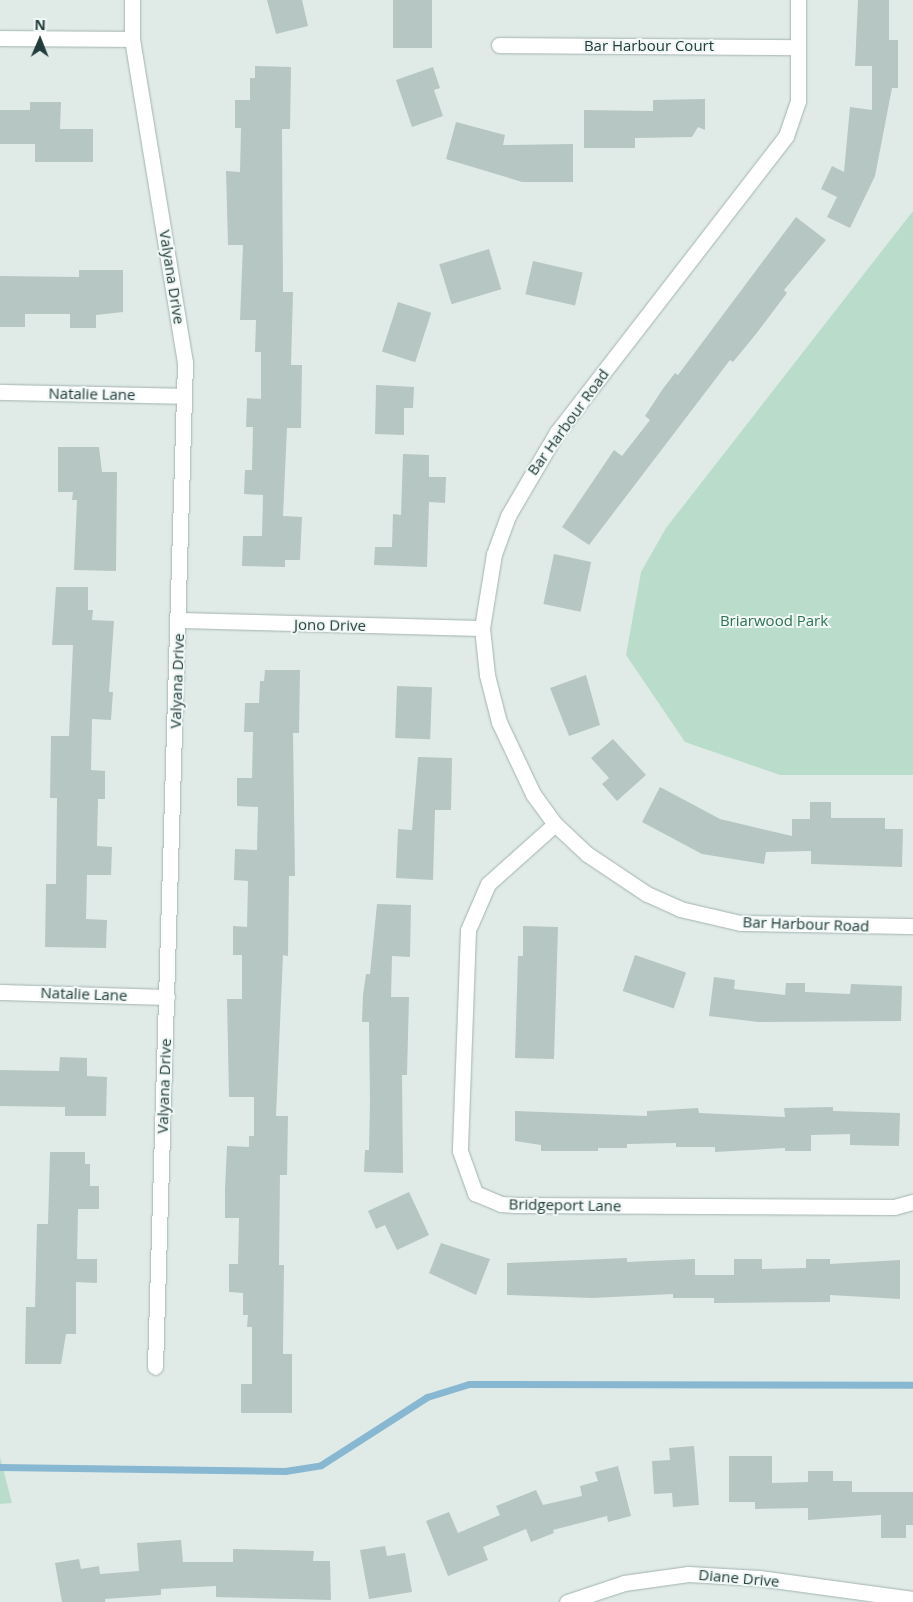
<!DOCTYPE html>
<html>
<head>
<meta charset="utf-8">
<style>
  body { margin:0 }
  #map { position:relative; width:913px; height:1602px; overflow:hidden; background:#e0ebe8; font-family:"Open Sans",sans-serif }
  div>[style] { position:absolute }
  .green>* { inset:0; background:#b9ddca }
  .stream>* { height:7px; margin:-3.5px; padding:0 3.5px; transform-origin:3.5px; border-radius:3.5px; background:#88b7d1 }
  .building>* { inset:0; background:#b6c6c2; transform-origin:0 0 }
  .roads { filter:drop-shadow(0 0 1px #a3b3b0) drop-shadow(0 0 1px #a3b3b0) }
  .minor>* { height:15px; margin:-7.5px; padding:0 7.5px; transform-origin:7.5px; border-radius:7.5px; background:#fff }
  span { translate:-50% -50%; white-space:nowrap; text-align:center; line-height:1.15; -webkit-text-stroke:4px #f1f8f6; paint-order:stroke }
  .street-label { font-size:15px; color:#213c3a }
  .park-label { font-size:15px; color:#2b7255 }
  .north { position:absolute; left:15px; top:15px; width:50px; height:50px; -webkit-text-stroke:4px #f1f8f6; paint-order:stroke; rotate:1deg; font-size:14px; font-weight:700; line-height:20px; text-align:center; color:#213c3a }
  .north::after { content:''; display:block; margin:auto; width:18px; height:22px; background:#213c3a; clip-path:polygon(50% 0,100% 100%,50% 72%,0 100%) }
</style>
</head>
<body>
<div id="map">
  <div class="green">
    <i style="clip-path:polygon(913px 211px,913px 775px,780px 775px,685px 742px,626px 655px,641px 572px,666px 528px)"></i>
    <i style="clip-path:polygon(0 1457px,12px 1503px,0 1504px)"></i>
  </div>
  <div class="stream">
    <i style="left:0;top:1467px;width:285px;rotate:0.8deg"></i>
    <i style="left:285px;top:1471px;width:36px;rotate:-9deg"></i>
    <i style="left:321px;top:1465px;width:126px;rotate:-32.7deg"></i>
    <i style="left:427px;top:1397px;width:44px;rotate:-17.2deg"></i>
    <i style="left:469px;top:1384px;width:444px;rotate:0.1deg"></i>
  </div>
  <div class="building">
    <i style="clip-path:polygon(267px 0,302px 0,308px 26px,276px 34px)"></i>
    <i style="left:393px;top:0;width:39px;height:48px"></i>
    <i style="clip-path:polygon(858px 0,889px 0,889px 40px,898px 40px,898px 88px,892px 88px,875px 176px,850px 228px,827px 217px,837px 197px,821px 189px,832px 166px,844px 172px,850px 107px,872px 110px,872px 66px,855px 66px)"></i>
    <i style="clip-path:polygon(255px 66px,291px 67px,290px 129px,282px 129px,283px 292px,293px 292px,291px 365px,302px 365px,301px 428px,287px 428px,283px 516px,302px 517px,300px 560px,285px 560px,285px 567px,242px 566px,243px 536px,262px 536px,263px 495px,244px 494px,245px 470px,252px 470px,253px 427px,246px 427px,247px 398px,261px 399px,261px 352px,255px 352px,256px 320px,240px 320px,243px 245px,228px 245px,226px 171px,240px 172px,241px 128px,235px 128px,235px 100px,250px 100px,250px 78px,255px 78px)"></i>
    <i style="clip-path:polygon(433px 67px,440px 88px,434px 90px,443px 116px,412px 127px,396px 80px)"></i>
    <i style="clip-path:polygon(705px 99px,705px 130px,698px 127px,692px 137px,635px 138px,635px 148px,584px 148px,584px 110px,653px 111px,653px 100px)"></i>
    <i style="clip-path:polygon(30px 102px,61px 102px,60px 129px,93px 129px,93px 162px,35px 162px,35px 144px,0 144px,0 110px,30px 110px)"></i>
    <i style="clip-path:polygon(456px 122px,505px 135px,503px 145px,573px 144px,573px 182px,522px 182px,446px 159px)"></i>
    <i style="clip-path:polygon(796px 217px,826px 240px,784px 290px,787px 293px,756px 334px,733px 362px,730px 360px,589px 545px,562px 527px,614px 450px,622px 456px,650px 420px,645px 416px,662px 390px,675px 373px,678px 375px)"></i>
    <i style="left:489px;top:249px;width:42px;height:52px;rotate:73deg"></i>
    <i style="left:533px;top:261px;width:51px;height:34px;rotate:13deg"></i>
    <i style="clip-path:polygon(79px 270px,123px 270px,123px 312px,96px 315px,96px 328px,70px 328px,70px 314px,25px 314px,25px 327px,0 327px,0 276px,79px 277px)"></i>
    <i style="left:398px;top:302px;width:35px;height:52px;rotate:18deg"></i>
    <i style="clip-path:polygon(376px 385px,414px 387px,413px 408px,404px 408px,404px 435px,375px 434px)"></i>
    <i style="clip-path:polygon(58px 447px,99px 447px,102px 472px,117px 472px,116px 571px,74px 570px,77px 500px,72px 500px,73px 492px,58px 492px)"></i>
    <i style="clip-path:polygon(403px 454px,429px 455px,429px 477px,446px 477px,445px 503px,429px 502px,427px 567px,374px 565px,375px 547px,392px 547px,393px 514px,401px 515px)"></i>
    <i style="left:554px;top:554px;width:38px;height:51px;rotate:12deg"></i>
    <i style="clip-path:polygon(56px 587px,88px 587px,88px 610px,93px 610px,92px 620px,114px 621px,109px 692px,113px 692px,111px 720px,92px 719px,91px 770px,105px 771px,105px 799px,98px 799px,97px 846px,112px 847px,111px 875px,87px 875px,86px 919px,107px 920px,106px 948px,45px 947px,46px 884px,56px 884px,57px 798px,50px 798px,51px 736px,69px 736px,73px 645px,52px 645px)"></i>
    <i style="clip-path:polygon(265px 670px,300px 670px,299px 733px,293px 733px,295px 876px,289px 876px,288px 956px,283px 955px,276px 1116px,288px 1116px,287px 1175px,280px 1175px,279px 1265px,284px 1265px,283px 1354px,292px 1354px,292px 1413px,241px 1413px,241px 1384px,252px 1384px,252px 1327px,247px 1327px,248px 1315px,243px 1315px,243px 1293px,229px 1292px,229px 1264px,238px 1264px,239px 1218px,225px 1218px,225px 1189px,227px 1146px,249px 1147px,249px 1136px,254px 1136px,254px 1097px,229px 1097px,227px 999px,242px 999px,242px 955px,233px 955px,233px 926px,247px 927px,248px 881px,234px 880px,235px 849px,257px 850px,258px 807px,237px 806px,237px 778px,252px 778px,253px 732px,244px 732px,245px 703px,259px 703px,260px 681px,264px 681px)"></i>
    <i style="clip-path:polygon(586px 675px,600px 725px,569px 736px,550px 688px)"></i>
    <i style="left:397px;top:686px;width:35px;height:52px;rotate:2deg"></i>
    <i style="clip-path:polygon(613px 739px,646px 775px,617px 801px,602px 784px,609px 778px,591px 758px)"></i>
    <i style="clip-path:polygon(418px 757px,452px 758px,451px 810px,435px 810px,433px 880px,396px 878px,398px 829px,412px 830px)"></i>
    <i style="clip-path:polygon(660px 787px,720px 819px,792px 836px,792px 819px,810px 819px,810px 802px,831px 802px,831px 818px,885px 818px,885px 829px,903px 829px,902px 867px,811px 864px,811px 851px,766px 852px,764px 864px,702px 854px,642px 822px)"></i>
    <i style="clip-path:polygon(377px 904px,411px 905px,410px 957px,392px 956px,391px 997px,409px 997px,407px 1075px,402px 1075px,403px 1173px,364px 1172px,365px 1150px,369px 1150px,370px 1102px,369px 1022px,362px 1022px,363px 995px,366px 974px,370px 974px)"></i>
    <i style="clip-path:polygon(523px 926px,558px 927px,554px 1059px,515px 1058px,518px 956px,523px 956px)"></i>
    <i style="left:635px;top:955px;width:54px;height:38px;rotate:19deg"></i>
    <i style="clip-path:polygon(714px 977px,735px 980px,734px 989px,785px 995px,786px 983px,805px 983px,805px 992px,850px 994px,851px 984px,902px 986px,901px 1021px,758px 1022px,709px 1016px)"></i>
    <i style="clip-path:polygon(60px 1057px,87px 1058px,87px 1076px,107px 1077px,106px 1116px,65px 1116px,65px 1107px,0 1106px,0 1070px,59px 1071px)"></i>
    <i style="clip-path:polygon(833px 1107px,833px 1111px,900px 1113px,899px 1146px,850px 1145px,850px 1134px,811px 1135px,811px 1151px,785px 1151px,785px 1148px,715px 1152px,715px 1147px,676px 1147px,676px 1143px,627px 1144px,627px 1148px,598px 1148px,598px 1151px,541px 1151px,541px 1145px,515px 1141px,515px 1111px,647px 1116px,647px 1111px,698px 1108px,699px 1113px,785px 1117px,784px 1108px)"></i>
    <i style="clip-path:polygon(50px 1152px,85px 1152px,85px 1164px,90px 1164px,90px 1186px,99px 1186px,99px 1209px,78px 1209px,77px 1259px,97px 1259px,97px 1283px,76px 1282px,76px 1334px,66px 1334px,61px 1364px,25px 1364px,26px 1307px,35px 1307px,37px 1224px,48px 1224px)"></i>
    <i style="clip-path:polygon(409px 1192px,429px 1235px,397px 1250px,385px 1225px,376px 1229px,368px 1211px)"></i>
    <i style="clip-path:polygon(441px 1243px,490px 1259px,476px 1295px,429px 1273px)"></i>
    <i style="clip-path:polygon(627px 1258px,627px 1262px,695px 1259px,695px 1275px,734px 1275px,734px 1259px,762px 1259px,762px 1269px,806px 1268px,806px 1259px,830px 1259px,830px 1264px,900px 1260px,900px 1299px,830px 1295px,830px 1302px,714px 1303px,714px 1298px,673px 1298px,673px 1294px,592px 1298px,507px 1295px,507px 1263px)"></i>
    <i style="clip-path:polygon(694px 1446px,699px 1505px,673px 1507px,672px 1493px,654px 1494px,652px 1461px,670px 1460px,669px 1448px)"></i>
    <i style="clip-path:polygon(729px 1456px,772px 1456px,772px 1483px,808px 1482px,808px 1471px,833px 1471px,833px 1481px,852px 1481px,852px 1492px,913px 1492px,913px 1525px,906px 1525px,906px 1538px,881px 1538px,881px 1515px,808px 1520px,808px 1508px,755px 1509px,755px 1502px,729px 1502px)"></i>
    <i style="clip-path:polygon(618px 1466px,631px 1516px,608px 1522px,607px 1516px,553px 1530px,554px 1533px,531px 1542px,526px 1529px,483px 1547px,488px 1560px,448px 1576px,426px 1521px,449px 1512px,458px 1533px,500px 1515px,496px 1506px,536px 1490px,543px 1505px,582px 1496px,580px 1486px,598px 1481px,595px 1472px)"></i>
    <i style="clip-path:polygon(181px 1540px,183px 1562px,233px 1562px,233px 1549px,314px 1551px,313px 1561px,330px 1561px,331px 1600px,216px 1597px,216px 1586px,161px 1589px,161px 1595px,105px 1599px,105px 1602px,62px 1602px,55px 1563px,79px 1559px,81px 1569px,99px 1566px,100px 1574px,139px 1571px,137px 1543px)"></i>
    <i style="clip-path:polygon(385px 1546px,387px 1556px,405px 1553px,412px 1592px,369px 1599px,360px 1550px)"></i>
  </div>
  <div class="roads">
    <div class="minor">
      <i style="left:132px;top:0;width:39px;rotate:90deg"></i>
      <i style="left:132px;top:39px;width:327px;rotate:80.7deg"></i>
      <i style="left:185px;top:362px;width:1005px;rotate:91.71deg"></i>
      <i style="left:798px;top:0;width:101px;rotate:90deg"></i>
      <i style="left:798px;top:101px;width:37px;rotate:109deg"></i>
      <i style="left:786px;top:136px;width:374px;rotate:127.7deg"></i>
      <i style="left:557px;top:432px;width:97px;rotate:120.3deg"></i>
      <i style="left:508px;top:516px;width:40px;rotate:110.2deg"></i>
      <i style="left:494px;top:554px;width:75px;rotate:99.2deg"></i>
      <i style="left:482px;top:628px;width:47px;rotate:83.9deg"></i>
      <i style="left:487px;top:675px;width:49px;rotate:75.7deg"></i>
      <i style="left:499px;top:722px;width:80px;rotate:64.7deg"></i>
      <i style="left:533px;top:794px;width:37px;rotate:54deg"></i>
      <i style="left:555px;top:824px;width:44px;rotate:43.2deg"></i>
      <i style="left:587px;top:854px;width:72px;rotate:33.7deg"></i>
      <i style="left:647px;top:894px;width:36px;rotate:24deg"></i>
      <i style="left:680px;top:909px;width:62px;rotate:13.1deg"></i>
      <i style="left:740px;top:923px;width:173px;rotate:1deg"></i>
      <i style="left:0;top:38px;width:132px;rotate:0.4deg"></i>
      <i style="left:499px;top:45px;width:299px;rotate:0.4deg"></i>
      <i style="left:0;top:392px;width:184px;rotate:1.2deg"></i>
      <i style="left:179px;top:620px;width:303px;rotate:1.5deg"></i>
      <i style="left:555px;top:824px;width:90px;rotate:138.2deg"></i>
      <i style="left:488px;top:884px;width:50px;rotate:113.5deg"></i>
      <i style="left:468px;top:930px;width:221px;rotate:92.1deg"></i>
      <i style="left:460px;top:1151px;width:45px;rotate:70.3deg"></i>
      <i style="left:475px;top:1193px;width:28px;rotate:23deg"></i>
      <i style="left:501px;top:1204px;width:14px;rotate:4deg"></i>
      <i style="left:515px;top:1205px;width:379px;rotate:0.3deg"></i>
      <i style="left:894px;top:1207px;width:20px;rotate:-15deg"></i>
      <i style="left:0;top:992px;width:167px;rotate:1.7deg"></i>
      <i style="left:567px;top:1602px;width:60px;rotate:-18.4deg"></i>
      <i style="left:624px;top:1583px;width:65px;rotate:-8deg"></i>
      <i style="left:688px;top:1574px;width:71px;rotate:3.2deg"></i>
      <i style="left:759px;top:1578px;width:155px;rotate:7.8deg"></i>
    </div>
  </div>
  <div class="street-label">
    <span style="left:649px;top:46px">Bar Harbour Court</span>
    <span style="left:172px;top:277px;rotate:81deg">Valyana Drive</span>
    <span style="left:92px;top:394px;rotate:1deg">Natalie Lane</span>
    <span style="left:568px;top:422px;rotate:-54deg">Bar Harbour Road</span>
    <span style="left:330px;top:625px;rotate:1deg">Jono Drive</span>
    <span style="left:177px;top:681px;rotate:-88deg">Valyana Drive</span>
    <span style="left:806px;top:924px;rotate:2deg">Bar Harbour Road</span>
    <span style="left:84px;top:994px;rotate:2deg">Natalie Lane</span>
    <span style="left:164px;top:1086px;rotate:-88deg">Valyana Drive</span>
    <span style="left:565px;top:1205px;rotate:1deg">Bridgeport Lane</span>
    <span style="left:739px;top:1578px;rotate:5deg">Diane Drive</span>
  </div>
  <div class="park-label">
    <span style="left:774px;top:621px">Briarwood Park</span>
  </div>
  <div class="north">N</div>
</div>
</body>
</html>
